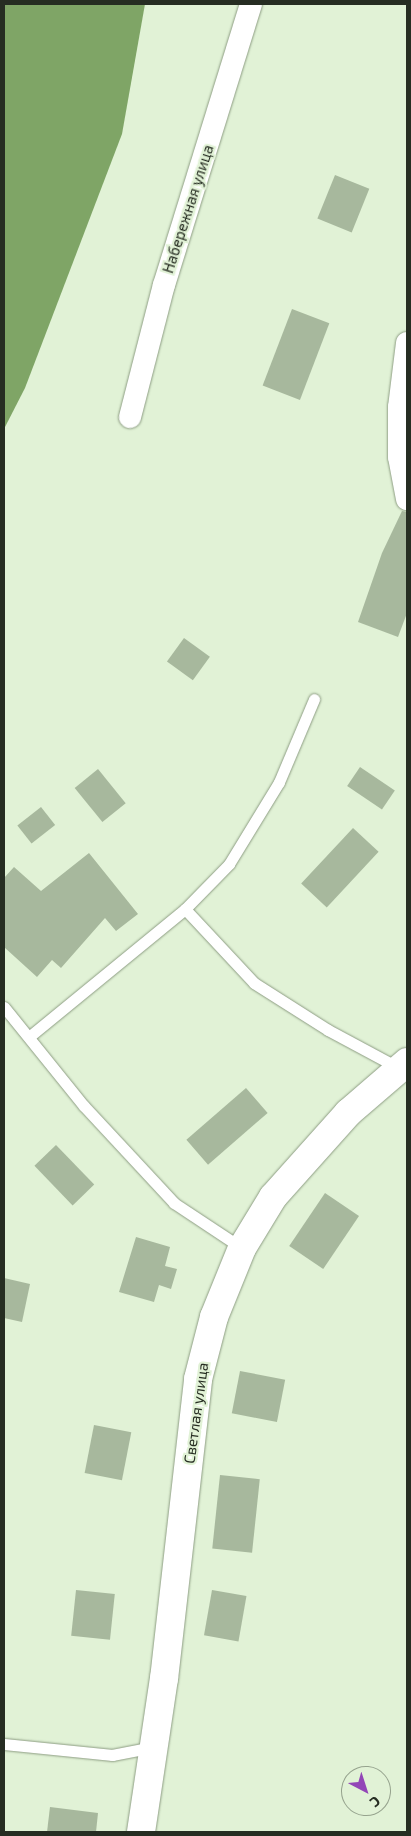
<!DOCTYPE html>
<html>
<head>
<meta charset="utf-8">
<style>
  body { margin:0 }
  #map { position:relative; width:411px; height:1836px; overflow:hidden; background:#e1f2d6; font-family:"Exo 2",sans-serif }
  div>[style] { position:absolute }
  .water>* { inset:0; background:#7fa566 }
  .building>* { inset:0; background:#a7b89d; transform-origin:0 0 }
  .roads { filter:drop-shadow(0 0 1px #8d9d83) drop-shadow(0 0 1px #8d9d83) }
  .service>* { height:11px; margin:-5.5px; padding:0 5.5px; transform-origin:5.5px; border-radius:5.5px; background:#fff }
  .minor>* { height:22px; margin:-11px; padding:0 11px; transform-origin:11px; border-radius:11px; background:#fff }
  .tertiary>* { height:28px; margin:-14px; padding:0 14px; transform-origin:14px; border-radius:14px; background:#fff }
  span { translate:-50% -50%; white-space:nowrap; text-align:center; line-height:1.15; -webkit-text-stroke:4.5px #e1f2d6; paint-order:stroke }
  .street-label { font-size:15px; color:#262d22 }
  .frame { position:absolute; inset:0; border:5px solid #262d22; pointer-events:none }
  .north { position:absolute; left:341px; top:1766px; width:50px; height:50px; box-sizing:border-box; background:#e1f2d6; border:1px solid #96a38e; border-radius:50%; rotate:140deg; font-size:14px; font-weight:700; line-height:20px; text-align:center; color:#262d22 }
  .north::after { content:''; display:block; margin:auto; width:18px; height:22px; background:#9346b7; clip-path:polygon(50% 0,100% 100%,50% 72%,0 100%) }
</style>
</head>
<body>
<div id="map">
  <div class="water">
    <i style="clip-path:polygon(4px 4px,145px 4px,122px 134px,25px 388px,4px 429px)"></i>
  </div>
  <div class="building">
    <i style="left:335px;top:175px;width:37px;height:47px;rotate:22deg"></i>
    <i style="left:292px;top:309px;width:40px;height:82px;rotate:21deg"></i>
    <i style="clip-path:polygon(402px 511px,407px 512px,407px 613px,398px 637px,358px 622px,382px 553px)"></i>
    <i style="left:184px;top:638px;width:32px;height:29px;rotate:36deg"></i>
    <i style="left:360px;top:767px;width:42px;height:23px;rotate:34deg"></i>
    <i style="left:98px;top:769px;width:44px;height:30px;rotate:51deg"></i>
    <i style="left:41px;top:807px;width:23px;height:30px;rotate:52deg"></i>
    <i style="left:353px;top:828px;width:35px;height:76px;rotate:43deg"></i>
    <i style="clip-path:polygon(89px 853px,138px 914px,116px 931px,105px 918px,61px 968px,52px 960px,37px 977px,4px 947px,4px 878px,14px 867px,41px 891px)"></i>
    <i style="left:246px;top:1088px;width:33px;height:79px;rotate:49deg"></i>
    <i style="left:56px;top:1145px;width:55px;height:30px;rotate:46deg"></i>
    <i style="left:325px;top:1193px;width:41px;height:64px;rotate:34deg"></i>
    <i style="clip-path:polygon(136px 1237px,170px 1247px,165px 1266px,177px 1269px,171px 1289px,159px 1285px,154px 1302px,119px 1292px)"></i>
    <i style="clip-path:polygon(4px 1278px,30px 1284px,22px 1322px,4px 1318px)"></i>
    <i style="left:240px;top:1371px;width:46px;height:43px;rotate:11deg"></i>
    <i style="left:94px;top:1425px;width:38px;height:49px;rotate:11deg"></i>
    <i style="left:220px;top:1475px;width:40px;height:74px;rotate:6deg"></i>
    <i style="left:76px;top:1590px;width:39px;height:46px;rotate:6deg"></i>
    <i style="left:212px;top:1590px;width:35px;height:46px;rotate:10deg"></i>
    <i style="clip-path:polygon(50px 1807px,98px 1813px,96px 1832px,47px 1832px)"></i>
  </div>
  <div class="roads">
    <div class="service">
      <i style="left:185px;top:909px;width:101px;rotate:47deg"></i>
      <i style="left:254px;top:983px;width:88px;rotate:32.4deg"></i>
      <i style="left:328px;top:1030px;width:81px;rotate:28.2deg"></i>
      <i style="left:4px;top:1007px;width:127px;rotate:51.1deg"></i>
      <i style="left:84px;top:1106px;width:132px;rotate:47.1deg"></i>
      <i style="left:174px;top:1203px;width:82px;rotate:33.5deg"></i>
      <i style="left:30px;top:1036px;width:200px;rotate:-39.3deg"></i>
      <i style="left:185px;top:909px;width:63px;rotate:-45.6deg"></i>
      <i style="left:229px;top:864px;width:96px;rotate:-58.6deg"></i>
      <i style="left:279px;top:782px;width:90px;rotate:-67.1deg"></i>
      <i style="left:4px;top:1744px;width:109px;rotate:5.8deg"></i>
      <i style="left:112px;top:1755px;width:42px;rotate:-11deg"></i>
    </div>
    <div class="minor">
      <i style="left:407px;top:343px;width:64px;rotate:97.1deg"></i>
      <i style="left:399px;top:407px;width:50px;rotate:90deg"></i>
      <i style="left:399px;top:457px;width:43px;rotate:79.2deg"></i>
      <i style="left:130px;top:417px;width:136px;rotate:-75.6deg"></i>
      <i style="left:164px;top:285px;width:294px;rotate:-72.8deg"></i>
    </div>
    <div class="tertiary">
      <i style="left:141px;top:1832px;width:155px;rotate:-81.5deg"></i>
      <i style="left:164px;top:1679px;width:302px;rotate:-83.5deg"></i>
      <i style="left:198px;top:1379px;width:64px;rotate:-75.5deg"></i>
      <i style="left:214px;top:1317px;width:74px;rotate:-67.9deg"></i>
      <i style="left:242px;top:1248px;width:60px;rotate:-58.7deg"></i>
      <i style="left:273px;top:1197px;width:113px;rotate:-48.2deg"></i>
      <i style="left:348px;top:1113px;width:78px;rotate:-40.8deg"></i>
    </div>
  </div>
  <div class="street-label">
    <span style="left:188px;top:209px;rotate:-72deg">Набережная улица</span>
    <span style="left:196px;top:1413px;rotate:-82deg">Светлая улица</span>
  </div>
  <div class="frame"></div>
  <div class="north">С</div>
</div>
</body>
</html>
